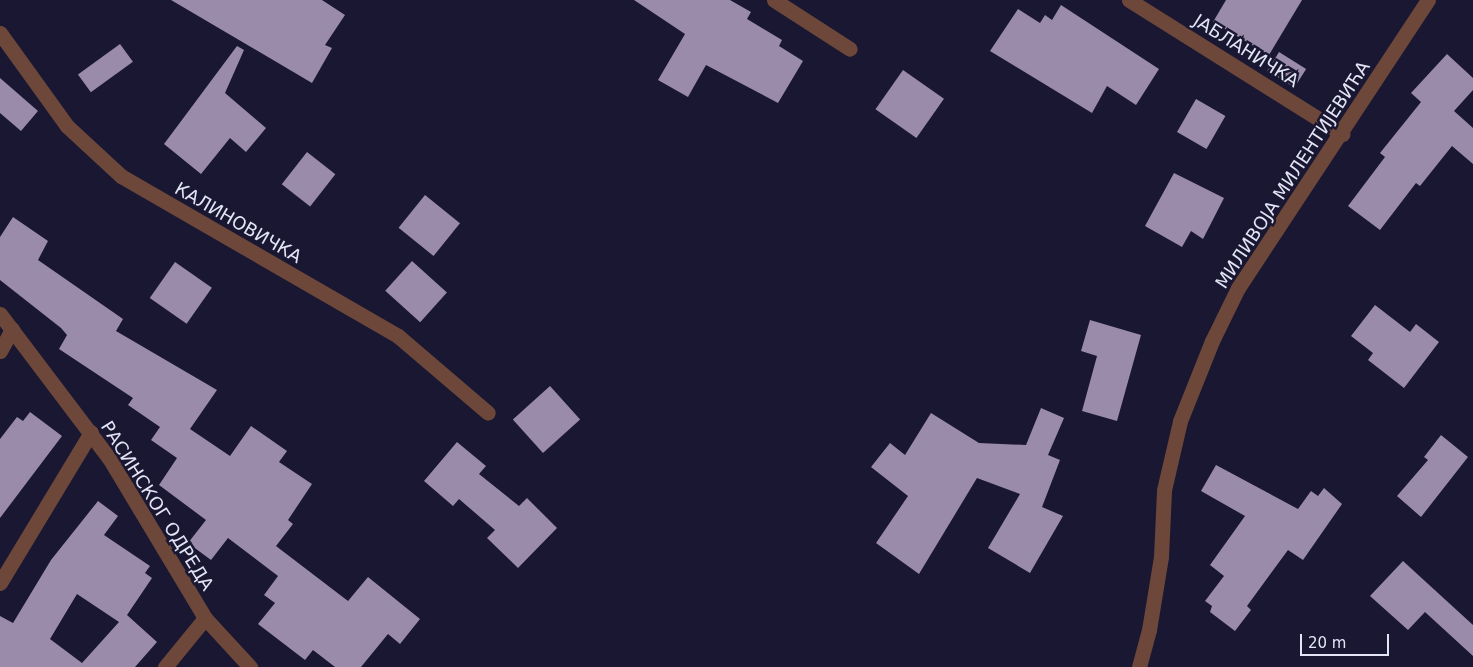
<!DOCTYPE html>
<html>
<head>
<meta charset="utf-8">
<style>
  body { margin:0 }
  #map { position:relative; width:1473px; height:667px; overflow:hidden; background:#191731; font-family:"DejaVu Sans",sans-serif }
  div>[style] { position:absolute }
  .building>* { inset:0; background:#9a8baa; transform-origin:0 0 }
  .street>* { height:15px; margin:-7.5px; padding:0 7.5px; transform-origin:7.5px; border-radius:7.5px; background:#6c473a }
  span { translate:-50% -50%; white-space:nowrap; text-align:center; line-height:1.15; -webkit-text-stroke:5px #191731; paint-order:stroke }
  .street-label { font-size:18px; color:#e3e4f6 }
  .scale { position:absolute; left:1300px; top:634px; width:89px; height:22px; box-sizing:border-box; border:2px solid #e3e4f6; border-top:0; padding-left:6px; font-size:15px; line-height:18px; white-space:nowrap; color:#e3e4f6; -webkit-text-stroke:4px #191731; paint-order:stroke }
</style>
</head>
<body>
<div id="map">
  <div class="building">
    <i style="clip-path:polygon(171px 0,322px 0,345px 15px,325px 45px,332px 48px,312px 83px)"></i>
    <i style="clip-path:polygon(634px 0,730px 0,751px 12px,747px 19px,782px 40px,779px 46px,803px 61px,778px 103px,706px 65px,688px 97px,658px 80px,685px 34px)"></i>
    <i style="clip-path:polygon(1226px 0,1302px 0,1269px 55px,1213px 22px)"></i>
    <i style="clip-path:polygon(1061px 5px,1159px 69px,1136px 105px,1107px 86px,1092px 113px,990px 51px,1018px 9px,1040px 23px,1045px 15px,1052px 20px)"></i>
    <i style="left:120px;top:44px;width:22px;height:52px;rotate:54deg"></i>
    <i style="clip-path:polygon(237px 46px,244px 50px,225px 93px,266px 128px,246px 152px,230px 138px,201px 174px,164px 144px)"></i>
    <i style="left:1279px;top:52px;width:32px;height:22px;rotate:32deg"></i>
    <i style="clip-path:polygon(1447px 54px,1473px 78px,1473px 90px,1454px 111px,1473px 128px,1473px 164px,1452px 146px,1420px 186px,1416px 183px,1380px 230px,1348px 206px,1385px 157px,1380px 153px,1421px 102px,1411px 93px)"></i>
    <i style="left:903px;top:70px;width:50px;height:48px;rotate:35deg"></i>
    <i style="clip-path:polygon(0 78px,38px 111px,21px 131px,0 113px)"></i>
    <i style="left:1196px;top:99px;width:34px;height:38px;rotate:30deg"></i>
    <i style="left:307px;top:152px;width:36px;height:41px;rotate:38deg"></i>
    <i style="clip-path:polygon(1174px 173px,1224px 198px,1203px 239px,1191px 231px,1182px 247px,1145px 226px)"></i>
    <i style="left:425px;top:195px;width:45px;height:42px;rotate:39deg"></i>
    <i style="clip-path:polygon(13px 217px,48px 241px,38px 260px,123px 319px,116px 331px,217px 390px,190px 429px,230px 456px,251px 426px,287px 451px,279px 462px,312px 484px,288px 520px,293px 524px,276px 546px,348px 601px,368px 577px,420px 619px,400px 644px,388px 634px,361px 667px,335px 667px,313px 650px,305px 660px,258px 624px,275px 603px,264px 595px,278px 576px,228px 538px,211px 560px,188px 543px,206px 520px,159px 485px,177px 458px,151px 440px,160px 427px,128px 405px,133px 398px,59px 349px,67px 335px,61px 328px,0 280px,0 237px)"></i>
    <i style="left:412px;top:261px;width:47px;height:40px;rotate:42deg"></i>
    <i style="left:175px;top:262px;width:45px;height:44px;rotate:35deg"></i>
    <i style="clip-path:polygon(1375px 305px,1410px 332px,1416px 324px,1439px 342px,1404px 388px,1368px 360px,1373px 353px,1351px 336px)"></i>
    <i style="clip-path:polygon(1090px 320px,1141px 335px,1117px 421px,1082px 411px,1097px 356px,1081px 351px)"></i>
    <i style="left:550px;top:386px;width:45px;height:50px;rotate:48deg"></i>
    <i style="clip-path:polygon(1041px 408px,1064px 418px,1048px 455px,1060px 460px,1042px 507px,1063px 516px,1030px 573px,988px 548px,1020px 494px,977px 478px,919px 574px,876px 543px,908px 496px,871px 467px,890px 443px,905px 455px,931px 413px,979px 443px,1026px 445px)"></i>
    <i style="clip-path:polygon(30px 412px,62px 436px,0 518px,0 439px,17px 417px,23px 421px)"></i>
    <i style="clip-path:polygon(1441px 435px,1468px 457px,1421px 517px,1397px 496px,1428px 460px,1424px 457px)"></i>
    <i style="clip-path:polygon(457px 442px,486px 466px,479px 474px,519px 506px,527px 498px,557px 528px,518px 568px,487px 538px,495px 530px,459px 499px,453px 506px,424px 481px)"></i>
    <i style="clip-path:polygon(1216px 465px,1298px 509px,1311px 491px,1318px 496px,1324px 488px,1342px 504px,1303px 560px,1288px 550px,1247px 606px,1251px 610px,1235px 631px,1210px 612px,1212px 606px,1205px 601px,1224px 576px,1210px 565px,1245px 516px,1201px 491px)"></i>
    <i style="clip-path:polygon(evenodd,98px 501px,118px 516px,104px 535px,150px 566px,145px 573px,152px 578px,127px 615px,157px 642px,135px 667px,0 667px,0 616px,13px 623px,51px 560px,98px 501px,77px 594px,119px 622px,82px 663px,50px 639px,77px 594px)"></i>
    <i style="clip-path:polygon(1403px 561px,1473px 625px,1473px 656px,1425px 612px,1408px 630px,1370px 596px)"></i>
  </div>
  <div class="street">
    <i style="left:774px;top:0;width:90px;rotate:32.8deg"></i>
    <i style="left:1129px;top:0;width:252px;rotate:32.1deg"></i>
    <i style="left:0;top:33px;width:115px;rotate:54.2deg"></i>
    <i style="left:67px;top:126px;width:74px;rotate:42.8deg"></i>
    <i style="left:121px;top:176px;width:320px;rotate:30deg"></i>
    <i style="left:398px;top:336px;width:118px;rotate:40.5deg"></i>
    <i style="left:0;top:314px;width:181px;rotate:52.9deg"></i>
    <i style="left:109px;top:458px;width:187px;rotate:59deg"></i>
    <i style="left:205px;top:618px;width:67px;rotate:47.4deg"></i>
    <i style="left:0;top:351px;width:25px;rotate:-61deg"></i>
    <i style="left:0;top:583px;width:176px;rotate:-58.9deg"></i>
    <i style="left:165px;top:667px;width:63px;rotate:-50.8deg"></i>
    <i style="left:1139px;top:667px;width:38px;rotate:-75deg"></i>
    <i style="left:1149px;top:630px;width:74px;rotate:-80.7deg"></i>
    <i style="left:1161px;top:557px;width:67px;rotate:-87.4deg"></i>
    <i style="left:1164px;top:490px;width:71px;rotate:-76.9deg"></i>
    <i style="left:1180px;top:421px;width:86px;rotate:-68.2deg"></i>
    <i style="left:1212px;top:341px;width:59px;rotate:-63.9deg"></i>
    <i style="left:1238px;top:288px;width:345px;rotate:-56.6deg"></i>
  </div>
  <div class="street-label">
    <span style="left:1246px;top:51px;rotate:32deg">ЈАБЛАНИЧКА</span>
    <span style="left:1293px;top:175px;rotate:-57deg">МИЛИВОЈА МИЛЕНТИЈЕВИЋА</span>
    <span style="left:238px;top:223px;rotate:30deg">КАЛИНОВИЧКА</span>
    <span style="left:157px;top:506px;rotate:58deg">РАСИНСКОГ ОДРЕДА</span>
  </div>
  <div class="scale">20 m</div>
</div>
</body>
</html>
